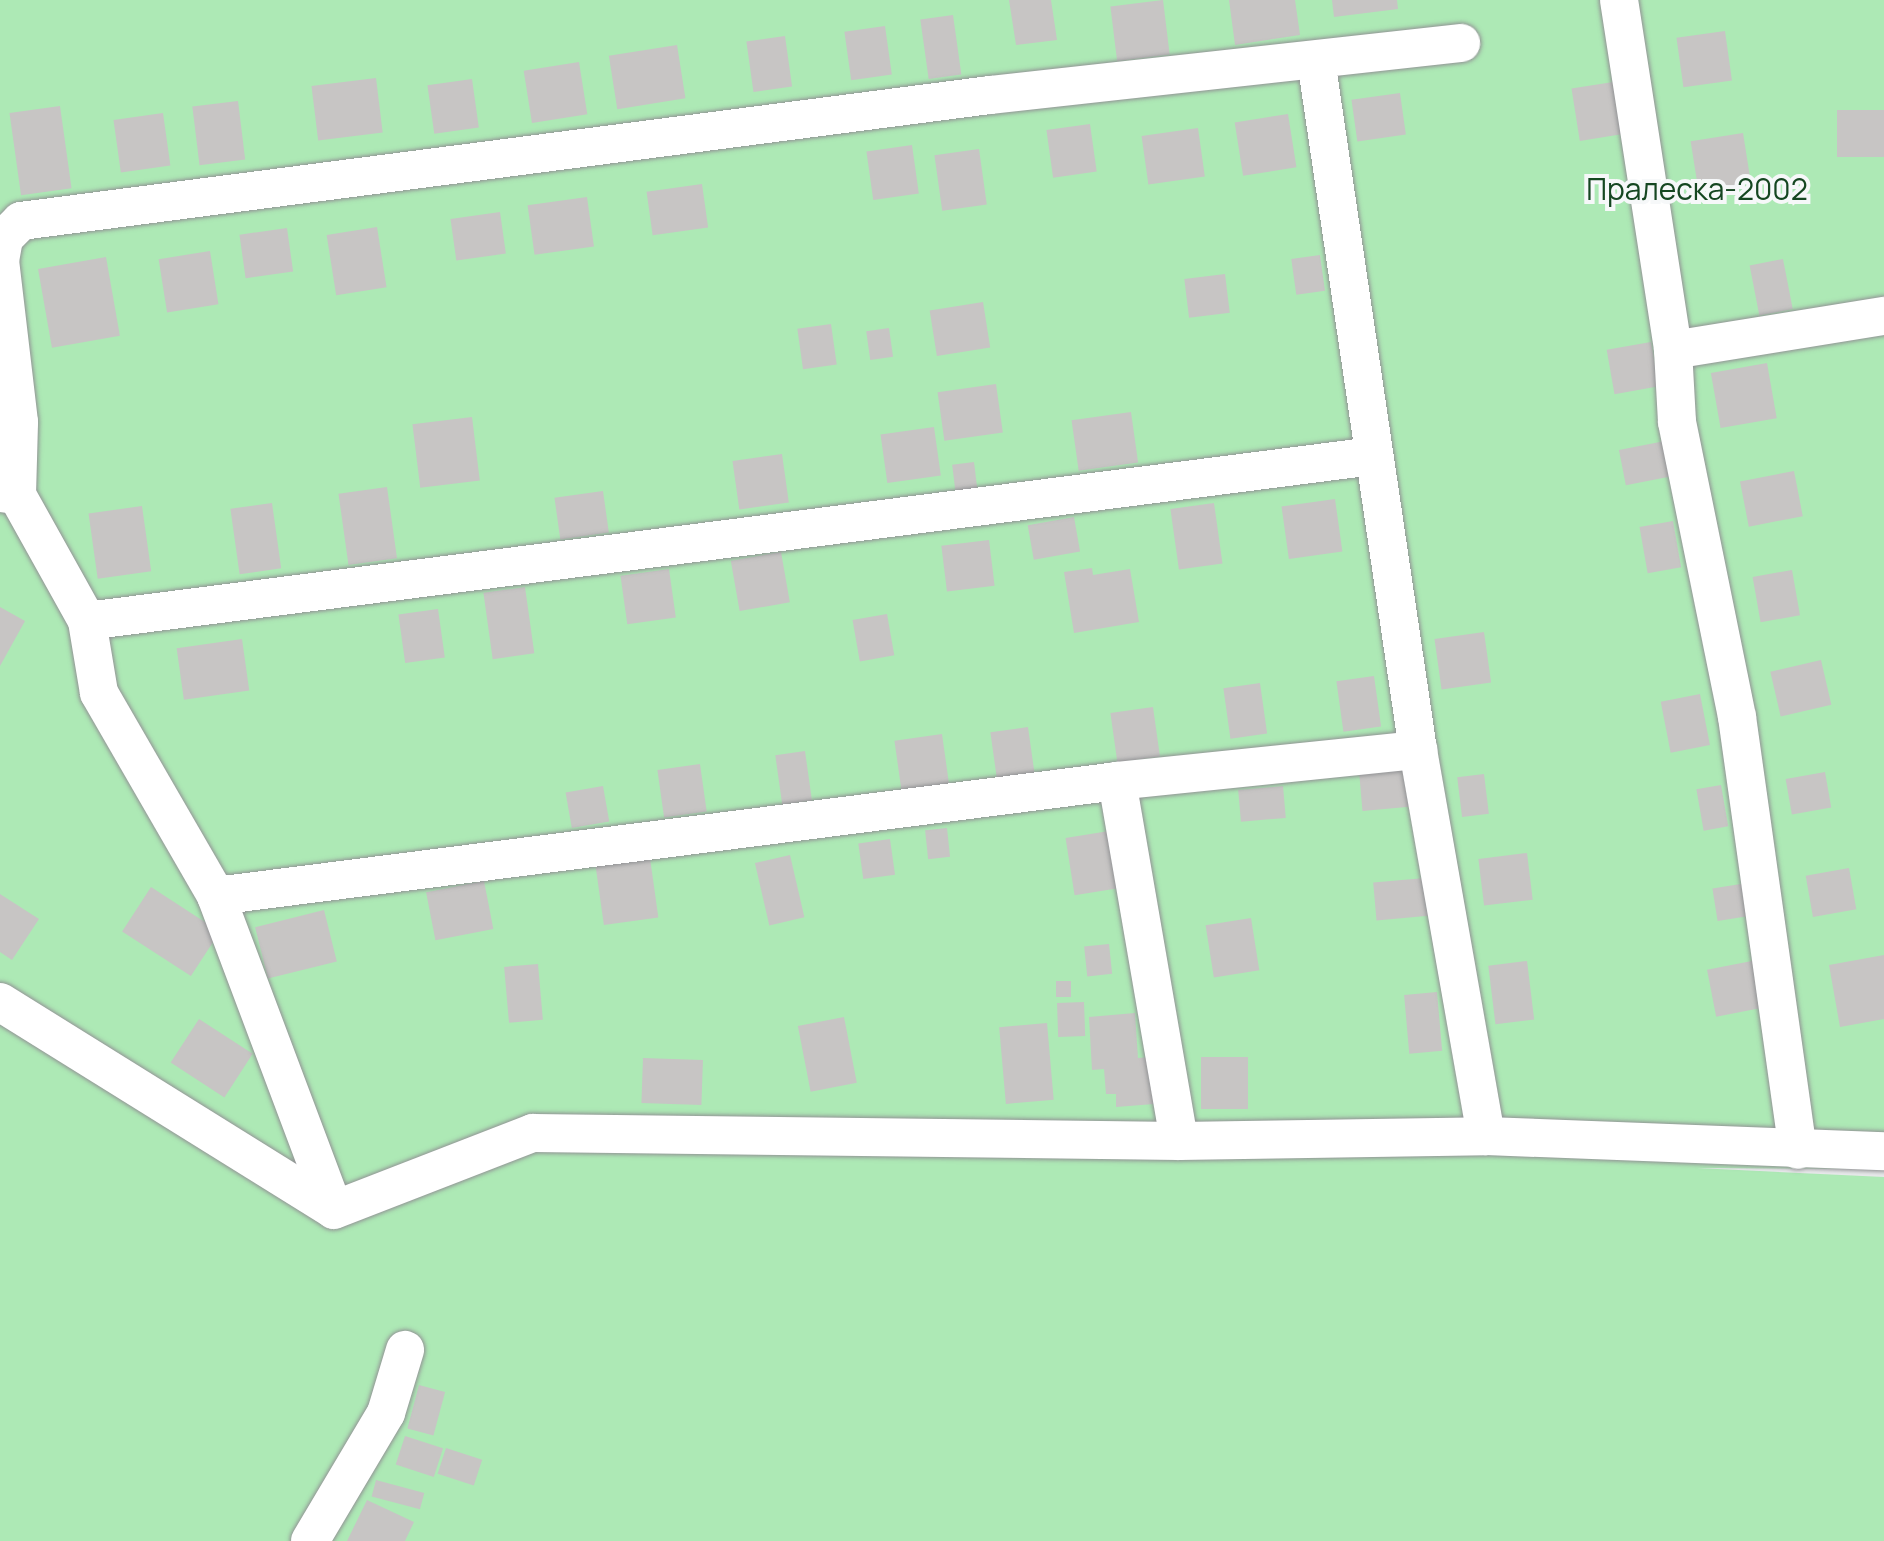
<!DOCTYPE html>
<html>
<head>
<meta charset="utf-8">
<style>
  body { margin:0 }
  #map { position:relative; width:1884px; height:1541px; overflow:hidden; background:#e9eaec; font-family:Manrope,sans-serif }
  div>[style] { position:absolute }
  .green>* { inset:0; background:#ade9b5 }
  .building>* { inset:0; background:#c7c5c4; transform-origin:0 0 }
  .roads { filter:drop-shadow(0 0 2px #929395) drop-shadow(0 0 2px #929395) }
  .minor>* { height:38px; margin:-19px; padding:0 19px; transform-origin:19px; border-radius:19px; background:#fff }
  span { translate:-50% -50%; white-space:nowrap; text-align:center; line-height:1.15; -webkit-text-stroke:8px #f6f8f9; paint-order:stroke }
  .park-label { font-size:30px; color:#154721 }
</style>
</head>
<body>
<div id="map">
  <div class="green">
    <i style="clip-path:polygon(0 0,1884px 0,1884px 1169px,1697px 1168px,1884px 1177px,1884px 1541px,0 1541px)"></i>
  </div>
  <div class="building">
    <i style="clip-path:polygon(1009px 0,1051px 0,1057px 40px,1016px 45px)"></i>
    <i style="left:1163px;top:0;width:55px;height:53px;rotate:83deg"></i>
    <i style="clip-path:polygon(1229px 0,1295px 0,1300px 35px,1235px 45px)"></i>
    <i style="clip-path:polygon(1332px 0,1397px 0,1398px 9px,1334px 17px)"></i>
    <i style="left:953px;top:15px;width:60px;height:33px;rotate:82deg"></i>
    <i style="left:885px;top:26px;width:49px;height:41px;rotate:82deg"></i>
    <i style="left:1725px;top:31px;width:50px;height:49px;rotate:82deg"></i>
    <i style="left:785px;top:36px;width:51px;height:39px;rotate:82deg"></i>
    <i style="left:677px;top:45px;width:54px;height:69px;rotate:81deg"></i>
    <i style="left:579px;top:62px;width:53px;height:56px;rotate:81deg"></i>
    <i style="left:376px;top:78px;width:55px;height:65px;rotate:83deg"></i>
    <i style="left:472px;top:79px;width:49px;height:45px;rotate:82deg"></i>
    <i style="left:1613px;top:82px;width:53px;height:42px;rotate:81deg"></i>
    <i style="left:1400px;top:93px;width:42px;height:49px;rotate:82deg"></i>
    <i style="left:238px;top:101px;width:59px;height:46px;rotate:83deg"></i>
    <i style="left:60px;top:106px;width:83px;height:51px;rotate:82deg"></i>
    <i style="left:1884px;top:110px;width:47px;height:47px;rotate:90deg"></i>
    <i style="left:163px;top:113px;width:53px;height:50px;rotate:82deg"></i>
    <i style="left:1288px;top:114px;width:54px;height:54px;rotate:81deg"></i>
    <i style="left:1090px;top:124px;width:48px;height:44px;rotate:82deg"></i>
    <i style="left:1198px;top:128px;width:49px;height:57px;rotate:82deg"></i>
    <i style="left:1743px;top:133px;width:51px;height:53px;rotate:81deg"></i>
    <i style="left:912px;top:145px;width:49px;height:46px;rotate:82deg"></i>
    <i style="left:979px;top:149px;width:56px;height:45px;rotate:82deg"></i>
    <i style="left:702px;top:184px;width:44px;height:56px;rotate:82deg"></i>
    <i style="left:587px;top:197px;width:50px;height:60px;rotate:82deg"></i>
    <i style="left:500px;top:212px;width:42px;height:50px;rotate:82deg"></i>
    <i style="left:377px;top:227px;width:61px;height:51px;rotate:81deg"></i>
    <i style="left:287px;top:228px;width:44px;height:48px;rotate:82deg"></i>
    <i style="left:210px;top:251px;width:54px;height:52px;rotate:81deg"></i>
    <i style="left:1320px;top:255px;width:36px;height:29px;rotate:82deg"></i>
    <i style="left:106px;top:257px;width:80px;height:69px;rotate:80deg"></i>
    <i style="left:1783px;top:259px;width:51px;height:34px;rotate:79deg"></i>
    <i style="left:1225px;top:274px;width:39px;height:41px;rotate:83deg"></i>
    <i style="left:983px;top:302px;width:46px;height:54px;rotate:81deg"></i>
    <i style="left:831px;top:324px;width:41px;height:34px;rotate:82deg"></i>
    <i style="left:889px;top:328px;width:29px;height:23px;rotate:82deg"></i>
    <i style="left:1651px;top:342px;width:45px;height:45px;rotate:80deg"></i>
    <i style="left:1767px;top:363px;width:56px;height:57px;rotate:80deg"></i>
    <i style="left:996px;top:384px;width:49px;height:59px;rotate:82deg"></i>
    <i style="left:1131px;top:412px;width:51px;height:60px;rotate:82deg"></i>
    <i style="left:472px;top:417px;width:64px;height:60px;rotate:83deg"></i>
    <i style="left:934px;top:427px;width:49px;height:54px;rotate:82deg"></i>
    <i style="left:1670px;top:440px;width:36px;height:52px;rotate:79deg"></i>
    <i style="left:782px;top:454px;width:49px;height:50px;rotate:82deg"></i>
    <i style="left:974px;top:462px;width:31px;height:22px;rotate:83deg"></i>
    <i style="left:1794px;top:471px;width:46px;height:55px;rotate:79deg"></i>
    <i style="left:387px;top:487px;width:72px;height:49px;rotate:82deg"></i>
    <i style="left:603px;top:491px;width:42px;height:49px;rotate:82deg"></i>
    <i style="left:1335px;top:499px;width:53px;height:54px;rotate:82deg"></i>
    <i style="left:272px;top:503px;width:66px;height:42px;rotate:82deg"></i>
    <i style="left:1214px;top:503px;width:61px;height:44px;rotate:82deg"></i>
    <i style="left:142px;top:506px;width:66px;height:54px;rotate:82deg"></i>
    <i style="left:1074px;top:517px;width:35px;height:47px;rotate:80deg"></i>
    <i style="left:1673px;top:521px;width:47px;height:34px;rotate:80deg"></i>
    <i style="left:989px;top:540px;width:46px;height:48px;rotate:83deg"></i>
    <i style="left:781px;top:552px;width:51px;height:51px;rotate:80deg"></i>
    <i style="clip-path:polygon(1092px 568px,1093px 575px,1130px 569px,1139px 622px,1074px 633px,1064px 572px)"></i>
    <i style="left:669px;top:569px;width:49px;height:49px;rotate:82deg"></i>
    <i style="left:1792px;top:570px;width:46px;height:40px;rotate:80deg"></i>
    <i style="left:525px;top:587px;width:67px;height:42px;rotate:82deg"></i>
    <i style="clip-path:polygon(0 607px,25px 621px,0 666px)"></i>
    <i style="left:438px;top:609px;width:49px;height:40px;rotate:82deg"></i>
    <i style="left:887px;top:614px;width:42px;height:35px;rotate:80deg"></i>
    <i style="left:1484px;top:632px;width:51px;height:50px;rotate:82deg"></i>
    <i style="left:242px;top:639px;width:52px;height:66px;rotate:82deg"></i>
    <i style="left:1821px;top:660px;width:46px;height:52px;rotate:77deg"></i>
    <i style="left:1374px;top:676px;width:51px;height:38px;rotate:82deg"></i>
    <i style="left:1260px;top:683px;width:51px;height:37px;rotate:82deg"></i>
    <i style="left:1700px;top:694px;width:52px;height:40px;rotate:79deg"></i>
    <i style="left:1153px;top:707px;width:50px;height:43px;rotate:82deg"></i>
    <i style="left:1028px;top:727px;width:49px;height:38px;rotate:82deg"></i>
    <i style="left:942px;top:734px;width:57px;height:48px;rotate:82deg"></i>
    <i style="left:805px;top:751px;width:50px;height:30px;rotate:82deg"></i>
    <i style="left:700px;top:764px;width:48px;height:43px;rotate:82deg"></i>
    <i style="left:1406px;top:769px;width:38px;height:47px;rotate:85deg"></i>
    <i style="left:1825px;top:772px;width:36px;height:40px;rotate:80deg"></i>
    <i style="left:1484px;top:774px;width:40px;height:27px;rotate:83deg"></i>
    <i style="left:1721px;top:785px;width:42px;height:25px;rotate:80deg"></i>
    <i style="left:603px;top:786px;width:36px;height:38px;rotate:80deg"></i>
    <i style="left:1283px;top:786px;width:32px;height:45px;rotate:85deg"></i>
    <i style="left:947px;top:828px;width:29px;height:22px;rotate:84deg"></i>
    <i style="left:1109px;top:831px;width:58px;height:44px;rotate:81deg"></i>
    <i style="left:890px;top:839px;width:36px;height:32px;rotate:82deg"></i>
    <i style="left:1527px;top:853px;width:47px;height:49px;rotate:83deg"></i>
    <i style="left:790px;top:855px;width:64px;height:36px;rotate:77deg"></i>
    <i style="left:650px;top:858px;width:60px;height:55px;rotate:82deg"></i>
    <i style="left:1849px;top:868px;width:42px;height:44px;rotate:80deg"></i>
    <i style="left:1425px;top:878px;width:38px;height:52px;rotate:85deg"></i>
    <i style="left:484px;top:881px;width:49px;height:59px;rotate:79deg"></i>
    <i style="left:1747px;top:883px;width:33px;height:35px;rotate:81deg"></i>
    <i style="left:151px;top:887px;width:82px;height:53px;rotate:33deg"></i>
    <i style="clip-path:polygon(0 894px,39px 919px,12px 960px,0 952px)"></i>
    <i style="left:324px;top:910px;width:53px;height:71px;rotate:76deg"></i>
    <i style="left:1251px;top:918px;width:53px;height:46px;rotate:81deg"></i>
    <i style="left:1109px;top:944px;width:30px;height:25px;rotate:84deg"></i>
    <i style="clip-path:polygon(1884px 955px,1884px 1019px,1840px 1027px,1829px 965px)"></i>
    <i style="left:1762px;top:959px;width:48px;height:56px;rotate:79deg"></i>
    <i style="left:1527px;top:961px;width:59px;height:39px;rotate:83deg"></i>
    <i style="left:538px;top:964px;width:56px;height:34px;rotate:85deg"></i>
    <i style="left:1056px;top:981px;width:15px;height:16px"></i>
    <i style="left:1437px;top:992px;width:59px;height:33px;rotate:85deg"></i>
    <i style="left:1084px;top:1002px;width:34px;height:27px;rotate:88deg"></i>
    <i style="clip-path:polygon(1135px 1013px,1138px 1058px,1151px 1057px,1154px 1104px,1116px 1107px,1116px 1094px,1106px 1094px,1104px 1069px,1092px 1070px,1089px 1017px)"></i>
    <i style="left:844px;top:1017px;width:67px;height:47px;rotate:79deg"></i>
    <i style="left:199px;top:1019px;width:64px;height:52px;rotate:33deg"></i>
    <i style="left:1047px;top:1023px;width:77px;height:48px;rotate:85deg"></i>
    <i style="left:1248px;top:1057px;width:52px;height:47px;rotate:90deg"></i>
    <i style="left:643px;top:1058px;width:60px;height:45px;rotate:2deg"></i>
    <i style="left:419px;top:1385px;width:27px;height:45px;rotate:15deg"></i>
    <i style="left:405px;top:1436px;width:40px;height:30px;rotate:18deg"></i>
    <i style="left:446px;top:1448px;width:38px;height:27px;rotate:18deg"></i>
    <i style="left:376px;top:1480px;width:50px;height:17px;rotate:15deg"></i>
    <i style="clip-path:polygon(367px 1500px,414px 1522px,405px 1541px,347px 1541px)"></i>
  </div>
  <div class="roads">
    <div class="minor">
      <i style="left:1619px;top:0;width:354px;rotate:81.2deg"></i>
      <i style="left:1673px;top:350px;width:72px;rotate:86.8deg"></i>
      <i style="left:1677px;top:422px;width:301px;rotate:78.5deg"></i>
      <i style="left:1737px;top:717px;width:437px;rotate:82deg"></i>
      <i style="left:1316px;top:60px;width:697px;rotate:81.59deg"></i>
      <i style="left:1418px;top:750px;width:392px;rotate:80deg"></i>
      <i style="left:1673px;top:350px;width:214px;rotate:-9.2deg"></i>
      <i style="left:0;top:493px;width:17px;rotate:7deg"></i>
      <i style="left:17px;top:495px;width:144px;rotate:60.9deg"></i>
      <i style="left:87px;top:621px;width:73px;rotate:80.5deg"></i>
      <i style="left:99px;top:693px;width:234px;rotate:60deg"></i>
      <i style="left:216px;top:896px;width:335px;rotate:69.4deg"></i>
      <i style="left:17px;top:495px;width:73px;rotate:-88.4deg"></i>
      <i style="left:19px;top:422px;width:162px;rotate:-96.7deg"></i>
      <i style="left:0;top:261px;width:23px;rotate:-80deg"></i>
      <i style="left:4px;top:238px;width:24px;rotate:-45deg"></i>
      <i style="left:21px;top:221px;width:977px;rotate:-7.41deg"></i>
      <i style="left:990px;top:95px;width:474px;rotate:-6.3deg"></i>
      <i style="left:87px;top:621px;width:1297px;rotate:-7.31deg"></i>
      <i style="left:1117px;top:781px;width:365px;rotate:80.2deg"></i>
      <i style="left:216px;top:896px;width:908px;rotate:-7.27deg"></i>
      <i style="left:1117px;top:781px;width:303px;rotate:-5.9deg"></i>
      <i style="left:0;top:1002px;width:393px;rotate:31.9deg"></i>
      <i style="left:334px;top:1210px;width:213px;rotate:-21.2deg"></i>
      <i style="left:533px;top:1133px;width:646px;rotate:0.71deg"></i>
      <i style="left:1179px;top:1141px;width:307px;rotate:-0.9deg"></i>
      <i style="left:1486px;top:1136px;width:398px;rotate:2.2deg"></i>
      <i style="left:310px;top:1541px;width:149px;rotate:-59.3deg"></i>
      <i style="left:386px;top:1413px;width:66px;rotate:-73.2deg"></i>
    </div>
  </div>
  <div class="park-label">
    <span style="left:1697px;top:189px">Пралеска-2002</span>
  </div>
</div>
</body>
</html>
